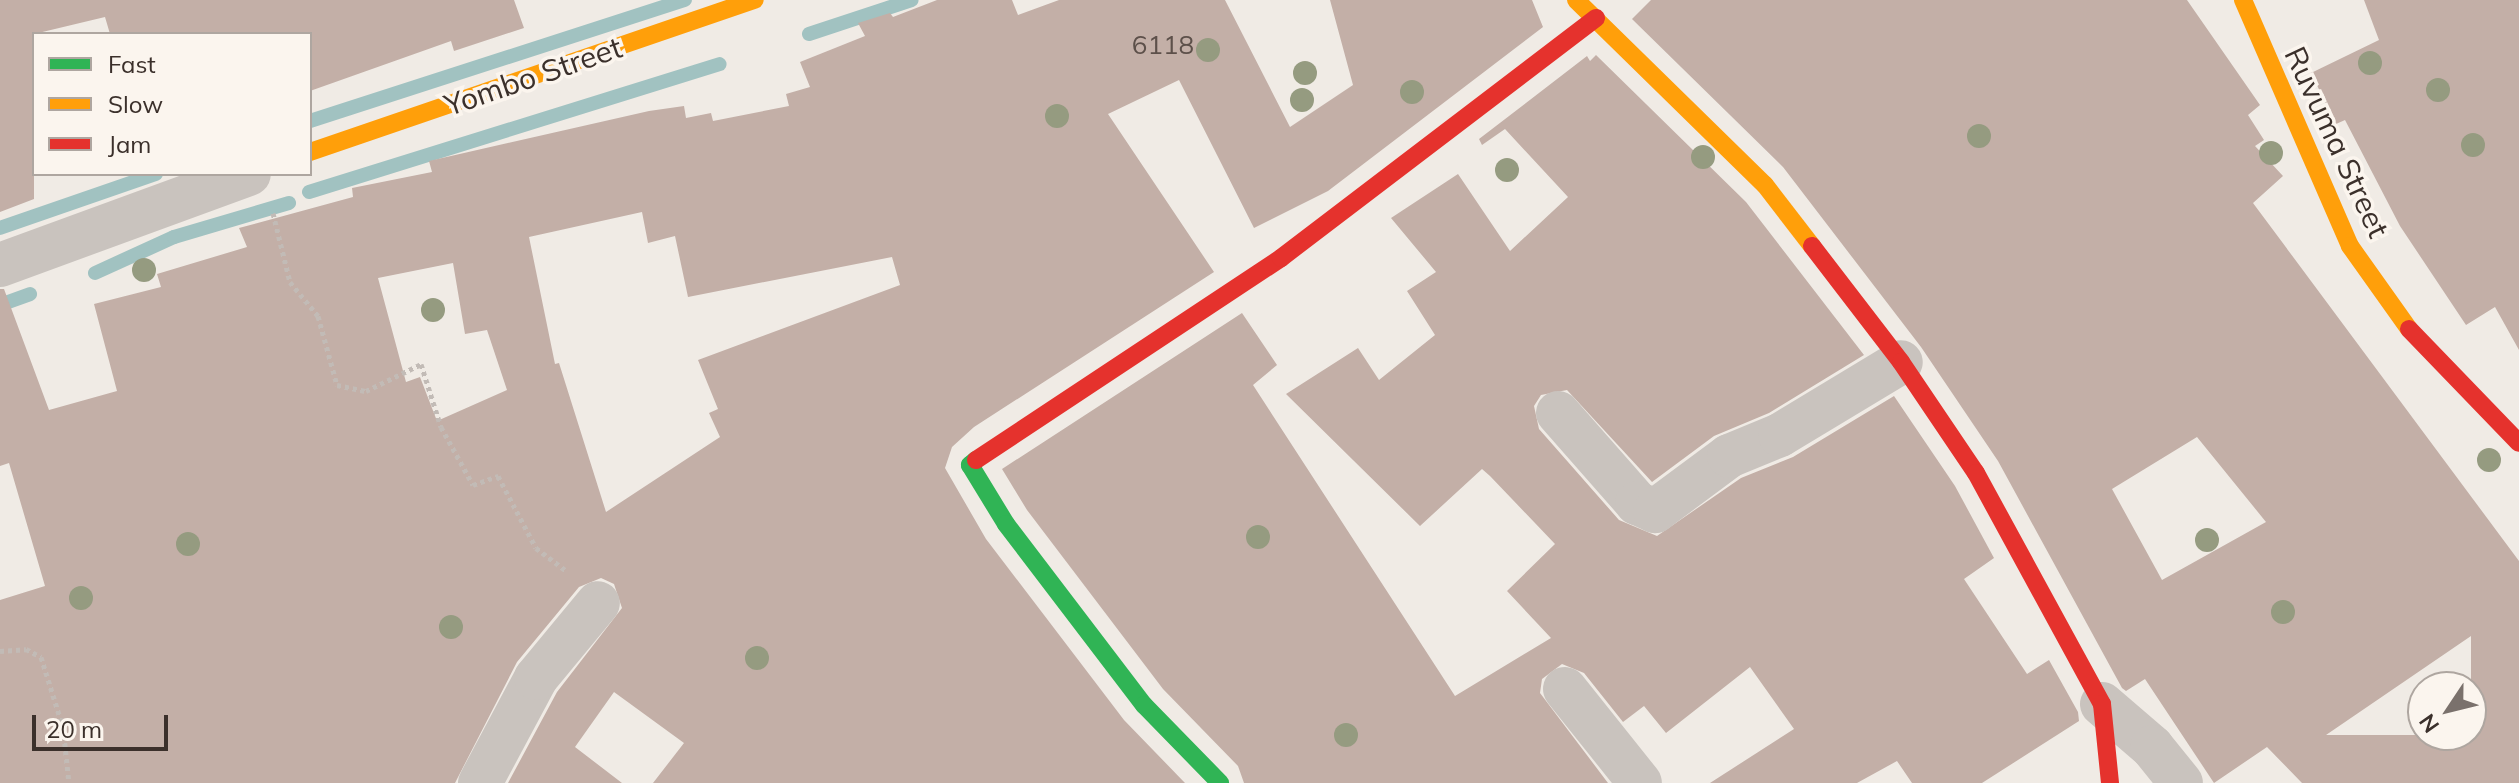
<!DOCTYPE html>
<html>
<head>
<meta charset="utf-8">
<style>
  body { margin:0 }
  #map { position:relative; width:2519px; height:783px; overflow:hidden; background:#f0ebe5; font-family:Mulish,sans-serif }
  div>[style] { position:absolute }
  .stream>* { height:14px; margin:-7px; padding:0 7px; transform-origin:7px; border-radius:7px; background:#a1c2c1 }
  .building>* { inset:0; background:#c3afa7 }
  .path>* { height:5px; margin-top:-2.5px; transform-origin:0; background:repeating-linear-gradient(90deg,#c2bbb6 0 4px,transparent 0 8px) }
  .street>* { height:44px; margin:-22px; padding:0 22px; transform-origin:22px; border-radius:22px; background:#c9c3be }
  .fast>* { height:18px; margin:-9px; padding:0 9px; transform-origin:9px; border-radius:9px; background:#30b455 }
  .slow>* { height:18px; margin:-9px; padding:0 9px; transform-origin:9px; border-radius:9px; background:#ff9f0a }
  .jam>* { height:18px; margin:-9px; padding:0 9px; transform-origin:9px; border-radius:9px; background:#e5322d }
  .trees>* { width:24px; height:24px; margin:-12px; border-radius:50%; background:#959b80 }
  span { translate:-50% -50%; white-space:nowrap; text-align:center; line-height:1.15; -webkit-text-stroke:7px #fbf5ee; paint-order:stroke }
  .number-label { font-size:26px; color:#5d504a }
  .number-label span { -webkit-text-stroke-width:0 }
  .street-label { font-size:30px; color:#3b302b }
  .legend { position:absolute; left:32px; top:32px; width:280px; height:144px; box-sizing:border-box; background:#fbf5ee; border:2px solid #aea6a0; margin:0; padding:10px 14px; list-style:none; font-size:24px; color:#3b302b }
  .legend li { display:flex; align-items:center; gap:16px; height:40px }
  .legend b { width:40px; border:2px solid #aea6a0 }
  .north { position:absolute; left:2407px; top:671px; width:80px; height:80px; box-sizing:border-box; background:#fbf5ee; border:2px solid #aea6a0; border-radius:50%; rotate:235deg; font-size:22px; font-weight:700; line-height:32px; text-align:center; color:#3b302b }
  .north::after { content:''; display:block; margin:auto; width:28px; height:36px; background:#7a716c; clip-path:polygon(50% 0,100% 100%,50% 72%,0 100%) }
  .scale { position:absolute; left:32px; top:715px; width:136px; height:36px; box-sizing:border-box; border:4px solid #3b302b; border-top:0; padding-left:10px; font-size:24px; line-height:28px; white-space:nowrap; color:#3b302b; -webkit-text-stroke:6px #fbf5ee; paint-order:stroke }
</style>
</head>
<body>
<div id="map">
  <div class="stream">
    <i style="left:809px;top:34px;width:108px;rotate:-18.3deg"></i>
    <i style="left:310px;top:121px;width:394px;rotate:-17.9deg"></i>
    <i style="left:309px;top:192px;width:430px;rotate:-17.3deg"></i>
    <i style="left:0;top:228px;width:165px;rotate:-19.1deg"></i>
    <i style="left:95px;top:273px;width:87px;rotate:-24.5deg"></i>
    <i style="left:174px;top:237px;width:120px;rotate:-16.5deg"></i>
    <i style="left:0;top:305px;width:32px;rotate:-20deg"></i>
  </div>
  <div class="building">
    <i style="clip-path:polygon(0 0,514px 0,524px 28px,454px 51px,451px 41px,310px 91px,310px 34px,110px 34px,105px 17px,34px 34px,34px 199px,0 212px)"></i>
    <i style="clip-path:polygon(evenodd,937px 0,1012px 0,1018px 15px,1059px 0,1225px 0,1290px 127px,1353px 85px,1330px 0,1532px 0,1543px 27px,1328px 191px,1254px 228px,1179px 80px,1108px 114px,1214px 272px,974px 427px,952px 447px,945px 468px,986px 539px,1124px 720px,1185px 783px,653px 783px,684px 743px,614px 692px,575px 747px,622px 783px,508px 783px,557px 692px,622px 608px,614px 584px,601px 578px,579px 587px,517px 662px,455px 783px,0 783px,0 600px,45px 586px,9px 463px,0 466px,0 289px,4px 289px,49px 410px,117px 391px,94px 304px,161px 287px,157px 274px,247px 247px,239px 228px,353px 197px,352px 188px,432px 172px,429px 161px,649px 111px,684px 106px,686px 118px,711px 113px,713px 121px,789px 106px,786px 94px,810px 87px,800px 62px,865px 36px,858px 23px,890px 13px,893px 17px,937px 0,642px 212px,648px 243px,675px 236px,688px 297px,892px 257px,900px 285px,698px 360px,718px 409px,709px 413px,720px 437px,606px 512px,559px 363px,555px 364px,529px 237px,642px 212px,937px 0,453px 263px,465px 334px,487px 330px,507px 390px,437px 421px,420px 377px,406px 382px,378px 278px,453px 263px)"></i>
    <i style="clip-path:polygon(evenodd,1651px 0,2187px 0,2260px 105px,2248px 115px,2264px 140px,2255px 146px,2283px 176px,2253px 203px,2519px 561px,2519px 783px,2302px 783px,2267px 747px,2214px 783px,2145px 679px,2126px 691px,2122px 688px,1998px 461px,1921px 347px,1783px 167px,1632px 19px,1651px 0,2197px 437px,2266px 522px,2162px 580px,2112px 489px,2197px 437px,1651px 0,2471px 636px,2471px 735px,2326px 735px,2471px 636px)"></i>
    <i style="clip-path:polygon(2364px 0,2519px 0,2519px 350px,2495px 307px,2466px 325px,2400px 226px,2345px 120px,2336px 124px,2311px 73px,2379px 40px)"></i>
    <i style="clip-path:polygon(1596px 55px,1746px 202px,1864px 355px,1769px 413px,1714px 436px,1652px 482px,1567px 390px,1541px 395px,1534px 406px,1539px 429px,1619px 520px,1657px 536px,1741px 478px,1793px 457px,1894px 396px,1955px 486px,1994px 558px,1964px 579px,2027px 674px,2049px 660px,2078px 712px,2079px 721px,1982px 783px,1912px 783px,1897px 761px,1857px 783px,1710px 783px,1794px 729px,1750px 667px,1666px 733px,1644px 706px,1623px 722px,1584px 673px,1562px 664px,1542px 679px,1540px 693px,1608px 783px,1244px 783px,1238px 766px,1163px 689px,1027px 510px,1002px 469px,1242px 313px,1277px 365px,1253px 385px,1455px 696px,1551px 638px,1507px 591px,1555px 544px,1490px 476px,1482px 469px,1420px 526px,1286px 394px,1358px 348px,1379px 380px,1435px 335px,1407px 291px,1436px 272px,1391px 218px,1458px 174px,1510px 251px,1568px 197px,1505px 129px,1482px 145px,1479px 139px,1587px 56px,1590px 61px)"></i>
  </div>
  <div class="path">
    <i style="left:273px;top:213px;width:71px;rotate:76.2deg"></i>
    <i style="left:290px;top:282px;width:44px;rotate:50.5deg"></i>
    <i style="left:318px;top:316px;width:72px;rotate:74.6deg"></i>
    <i style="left:337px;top:385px;width:30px;rotate:12deg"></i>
    <i style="left:366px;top:391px;width:61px;rotate:-26.1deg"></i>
    <i style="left:421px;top:364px;width:66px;rotate:72.4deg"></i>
    <i style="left:441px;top:427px;width:66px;rotate:61.1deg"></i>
    <i style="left:473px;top:485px;width:27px;rotate:-20deg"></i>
    <i style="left:498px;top:476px;width:81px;rotate:62.2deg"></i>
    <i style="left:536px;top:548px;width:39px;rotate:37deg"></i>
    <i style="left:0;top:651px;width:26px;rotate:-4deg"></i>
    <i style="left:26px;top:649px;width:17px;rotate:28deg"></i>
    <i style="left:41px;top:657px;width:73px;rotate:72.6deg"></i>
    <i style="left:63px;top:727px;width:56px;rotate:83.9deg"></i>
  </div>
  <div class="street">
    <i style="left:0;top:265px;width:265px;rotate:-20.1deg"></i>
    <i style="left:1558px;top:413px;width:120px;rotate:48.7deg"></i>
    <i style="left:1637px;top:503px;width:20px;rotate:24deg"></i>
    <i style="left:1655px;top:511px;width:92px;rotate:-36.6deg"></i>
    <i style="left:1729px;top:456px;width:55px;rotate:-22.4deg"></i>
    <i style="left:1780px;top:435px;width:141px;rotate:-31.1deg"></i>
    <i style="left:1565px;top:689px;width:120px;rotate:51.4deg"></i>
    <i style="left:2102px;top:704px;width:66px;rotate:40.7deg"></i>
    <i style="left:2152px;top:747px;width:46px;rotate:51.1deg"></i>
    <i style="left:480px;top:783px;width:119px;rotate:-61.9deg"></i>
    <i style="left:536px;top:678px;width:97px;rotate:-50.4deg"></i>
  </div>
  <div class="fast">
    <i style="left:976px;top:460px;width:8px;rotate:140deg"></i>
    <i style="left:970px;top:465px;width:69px;rotate:58.6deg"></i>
    <i style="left:1006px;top:524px;width:228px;rotate:52.7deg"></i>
    <i style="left:1144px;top:705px;width:109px;rotate:45.7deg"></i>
  </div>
  <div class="slow">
    <i style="left:1576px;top:0;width:264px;rotate:44.4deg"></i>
    <i style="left:1765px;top:185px;width:77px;rotate:52.4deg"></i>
    <i style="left:2243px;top:0;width:268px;rotate:66.5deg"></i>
    <i style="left:2350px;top:246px;width:102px;rotate:54.6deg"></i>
    <i style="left:310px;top:152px;width:470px;rotate:-18.9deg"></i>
  </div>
  <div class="jam">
    <i style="left:1812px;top:246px;width:146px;rotate:52.5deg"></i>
    <i style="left:1901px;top:362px;width:134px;rotate:56deg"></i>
    <i style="left:1976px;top:473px;width:263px;rotate:61.4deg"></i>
    <i style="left:2102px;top:704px;width:79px;rotate:84.2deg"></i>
    <i style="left:2409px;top:329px;width:158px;rotate:46deg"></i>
    <i style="left:976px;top:460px;width:366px;rotate:-33.5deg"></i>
    <i style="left:1281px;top:258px;width:396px;rotate:-37.3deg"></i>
  </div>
  <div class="trees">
    <i style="left:1208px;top:50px"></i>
    <i style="left:2370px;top:63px"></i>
    <i style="left:1305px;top:73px"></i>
    <i style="left:2438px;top:90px"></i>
    <i style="left:1412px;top:92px"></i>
    <i style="left:1302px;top:100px"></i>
    <i style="left:1057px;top:116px"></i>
    <i style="left:1979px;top:136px"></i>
    <i style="left:2473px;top:145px"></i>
    <i style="left:2271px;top:153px"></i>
    <i style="left:1703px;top:157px"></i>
    <i style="left:1507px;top:170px"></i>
    <i style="left:144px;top:270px"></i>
    <i style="left:433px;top:310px"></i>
    <i style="left:2489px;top:460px"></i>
    <i style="left:1258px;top:537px"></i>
    <i style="left:2207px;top:540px"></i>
    <i style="left:188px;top:544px"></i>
    <i style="left:81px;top:598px"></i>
    <i style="left:2283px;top:612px"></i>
    <i style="left:451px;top:627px"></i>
    <i style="left:757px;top:658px"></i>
    <i style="left:1346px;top:735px"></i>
  </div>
  <div class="number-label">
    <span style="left:1163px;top:45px">6118</span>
  </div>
  <div class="street-label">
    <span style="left:533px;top:76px;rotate:-19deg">Yombo Street</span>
    <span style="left:2337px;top:142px;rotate:65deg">Ruvuma Street</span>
  </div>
  <ul class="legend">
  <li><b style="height:10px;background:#30b455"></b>Fast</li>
  <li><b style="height:10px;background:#ff9f0a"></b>Slow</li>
  <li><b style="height:10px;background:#e5322d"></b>Jam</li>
  </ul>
  <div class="north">N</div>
  <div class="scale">20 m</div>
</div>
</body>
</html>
